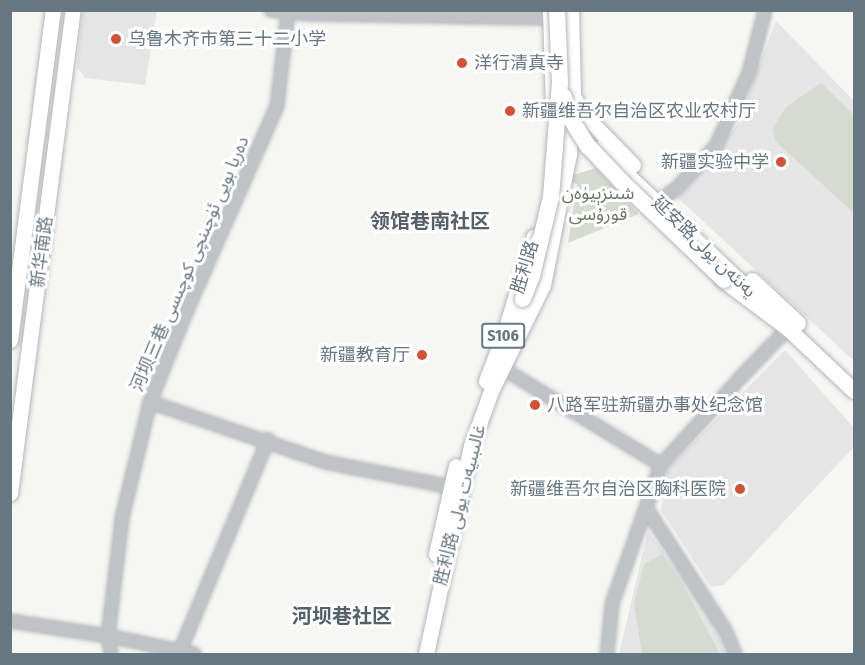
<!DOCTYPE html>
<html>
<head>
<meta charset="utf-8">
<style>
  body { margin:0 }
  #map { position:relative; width:865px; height:665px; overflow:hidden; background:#f6f6f3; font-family:"Fira Sans Condensed","Noto Sans Arabic","Noto Sans SC",sans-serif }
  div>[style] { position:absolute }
  .built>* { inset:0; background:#e4e5e4 }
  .green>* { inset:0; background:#d6dbd2 }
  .roads { filter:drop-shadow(0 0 2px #b3b7ba) drop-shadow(0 0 2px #b3b7ba) }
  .minor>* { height:12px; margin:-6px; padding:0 6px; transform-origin:6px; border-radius:6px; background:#bfc3c6 }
  .major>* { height:15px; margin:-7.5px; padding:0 7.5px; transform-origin:7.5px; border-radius:7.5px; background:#fff }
  .highway>* { height:16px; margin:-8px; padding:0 8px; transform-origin:8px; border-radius:8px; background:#fff }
  .bridges { filter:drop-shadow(0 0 2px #b2b6b9) drop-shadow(0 0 2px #b2b6b9) }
  .highway-bridge>* { height:16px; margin:-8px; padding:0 8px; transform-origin:8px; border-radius:8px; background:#fff }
  .dots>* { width:16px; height:16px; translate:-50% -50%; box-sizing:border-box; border:3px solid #fff; border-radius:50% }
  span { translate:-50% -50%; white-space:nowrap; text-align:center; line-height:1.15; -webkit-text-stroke:6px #fff; paint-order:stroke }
  .shield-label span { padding:2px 4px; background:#fff; border:2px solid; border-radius:4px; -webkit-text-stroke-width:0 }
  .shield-label { font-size:16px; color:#677782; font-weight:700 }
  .poi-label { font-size:18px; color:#677782 }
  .left { translate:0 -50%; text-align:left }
  .right { translate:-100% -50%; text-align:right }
  .park-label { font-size:18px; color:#6b7966 }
  .street-label { font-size:18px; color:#677782 }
  .neighbourhood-label { font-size:20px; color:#556067; font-weight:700 }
  .frame { position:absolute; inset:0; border:12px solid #677782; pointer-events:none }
</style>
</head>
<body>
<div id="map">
  <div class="built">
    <i style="clip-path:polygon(83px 11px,157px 11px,145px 85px,85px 78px,77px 67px)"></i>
    <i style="clip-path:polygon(776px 21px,854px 101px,854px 361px,678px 198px,737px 125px)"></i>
    <i style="clip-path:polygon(785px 350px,854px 428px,854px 447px,724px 585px,711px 587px,661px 510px,668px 468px)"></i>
    <i style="clip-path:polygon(648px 531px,706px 608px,726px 654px,619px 654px)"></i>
  </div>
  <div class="green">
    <i style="clip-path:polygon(821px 83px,854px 115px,854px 213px,775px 141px,773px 128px,786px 107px)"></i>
    <i style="clip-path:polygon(596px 168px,639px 214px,568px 243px,577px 184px,571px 182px,573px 175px)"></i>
    <i style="clip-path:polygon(662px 554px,681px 581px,720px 654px,642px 654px,634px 604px,644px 564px)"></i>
  </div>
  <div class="roads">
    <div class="minor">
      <i style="left:271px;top:10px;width:38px;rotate:6deg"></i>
      <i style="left:309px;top:14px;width:240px;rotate:1deg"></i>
      <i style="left:658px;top:202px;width:22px;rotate:-36deg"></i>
      <i style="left:676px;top:189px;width:59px;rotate:-47.1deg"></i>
      <i style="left:716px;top:146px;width:80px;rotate:-65.7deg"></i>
      <i style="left:749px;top:73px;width:65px;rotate:-75.7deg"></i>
      <i style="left:502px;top:368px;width:186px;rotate:31.4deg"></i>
      <i style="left:738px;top:380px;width:72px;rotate:-46.1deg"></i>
      <i style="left:150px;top:402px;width:185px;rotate:18.9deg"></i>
      <i style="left:325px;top:462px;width:128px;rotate:11.2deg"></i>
      <i style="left:646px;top:508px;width:145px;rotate:57.1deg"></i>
      <i style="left:725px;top:630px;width:26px;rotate:67deg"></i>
      <i style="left:10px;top:621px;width:99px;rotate:8.7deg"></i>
      <i style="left:108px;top:636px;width:88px;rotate:11.8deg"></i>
      <i style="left:180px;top:651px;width:229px;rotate:-67.4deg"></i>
      <i style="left:111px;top:654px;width:18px;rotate:-99deg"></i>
      <i style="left:108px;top:636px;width:119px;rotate:-83.2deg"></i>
      <i style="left:122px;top:518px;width:119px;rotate:-76.4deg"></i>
      <i style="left:150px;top:402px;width:99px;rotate:-68.1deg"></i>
      <i style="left:187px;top:310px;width:223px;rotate:-66.2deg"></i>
      <i style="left:277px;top:106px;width:94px;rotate:-83.3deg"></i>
      <i style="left:607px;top:654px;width:50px;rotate:-84.3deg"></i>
      <i style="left:612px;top:604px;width:147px;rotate:-70.6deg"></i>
      <i style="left:661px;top:465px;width:108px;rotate:-47.6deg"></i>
    </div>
    <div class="major">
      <i style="left:550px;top:10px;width:96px;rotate:88.2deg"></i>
      <i style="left:573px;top:96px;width:22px;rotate:60deg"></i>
      <i style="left:584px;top:115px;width:70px;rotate:45.6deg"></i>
      <i style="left:599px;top:148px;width:216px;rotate:43.5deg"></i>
      <i style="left:752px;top:280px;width:63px;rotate:43.1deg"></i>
      <i style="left:779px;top:320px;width:103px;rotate:43.4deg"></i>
      <i style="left:10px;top:340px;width:333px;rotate:-82.6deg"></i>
      <i style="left:486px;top:381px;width:50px;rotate:-69deg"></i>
      <i style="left:504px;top:334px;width:102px;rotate:-73deg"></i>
      <i style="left:10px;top:493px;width:487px;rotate:-82.6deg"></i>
      <i style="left:436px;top:554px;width:90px;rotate:-77.2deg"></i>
      <i style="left:426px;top:654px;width:213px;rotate:-77.8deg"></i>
      <i style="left:471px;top:446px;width:59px;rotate:-70deg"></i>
      <i style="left:491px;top:391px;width:118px;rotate:-63.9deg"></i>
      <i style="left:543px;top:285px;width:134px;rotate:-78.8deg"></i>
      <i style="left:569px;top:154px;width:58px;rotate:-86.1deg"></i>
      <i style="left:573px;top:96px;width:86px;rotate:-91.3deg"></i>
    </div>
    <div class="highway">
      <i style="left:724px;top:280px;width:80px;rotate:36.9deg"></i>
      <i style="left:504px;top:334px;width:40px;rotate:-62deg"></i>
    </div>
  </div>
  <div class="bridges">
    <div class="highway-bridge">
      <i style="left:564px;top:97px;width:20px;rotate:75deg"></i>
      <i style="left:569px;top:116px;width:36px;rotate:58deg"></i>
      <i style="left:588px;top:146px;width:51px;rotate:46.6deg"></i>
      <i style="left:623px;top:183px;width:140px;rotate:43.8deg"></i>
      <i style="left:523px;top:299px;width:25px;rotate:-69deg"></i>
      <i style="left:532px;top:276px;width:81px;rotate:-76.5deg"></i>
      <i style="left:551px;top:197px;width:115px;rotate:-85.5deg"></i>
      <i style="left:560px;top:82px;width:72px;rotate:-92.4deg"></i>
    </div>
  </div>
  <div class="dots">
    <i style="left:116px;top:39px;background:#d55134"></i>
    <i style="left:462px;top:63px;background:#d55134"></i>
    <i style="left:510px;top:111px;background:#d55134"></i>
    <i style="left:781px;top:162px;background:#d55134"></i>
    <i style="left:422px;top:355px;background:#d55134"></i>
    <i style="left:535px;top:405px;background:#d55134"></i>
    <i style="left:740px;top:489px;background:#d55134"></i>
  </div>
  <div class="shield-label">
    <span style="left:503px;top:336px">S106</span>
  </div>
  <div class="poi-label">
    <span class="left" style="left:128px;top:39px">乌鲁木齐市第三十二小学</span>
    <span class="left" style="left:474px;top:63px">洋行清真寺</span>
    <span class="left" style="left:522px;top:111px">新疆维吾尔自治区农业农村厅</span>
    <span class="right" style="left:769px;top:162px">新疆实验中学</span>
    <span class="right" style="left:410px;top:355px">新疆教育厅</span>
    <span class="left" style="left:547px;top:405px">八路军驻新疆办事处纪念馆</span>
    <span class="right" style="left:726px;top:489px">新疆维吾尔自治区胸科医院</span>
  </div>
  <div class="park-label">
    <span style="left:598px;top:204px">شىنزېيۈەن<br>قورۇسى</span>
  </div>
  <div class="street-label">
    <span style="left:704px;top:247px;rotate:44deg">延安路يەنئەن يولى</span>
    <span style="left:42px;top:252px;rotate:-83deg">新华南路</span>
    <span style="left:190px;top:264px;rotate:-67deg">河坝三巷 دەريا بويى ئۈچىنچى كوچىسى</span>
    <span style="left:525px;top:267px;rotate:-73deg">胜利路</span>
    <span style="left:460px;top:505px;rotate:-76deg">胜利路 غالىبىيەت يولى</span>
  </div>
  <div class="neighbourhood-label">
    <span style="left:430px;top:221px">领馆巷南社区</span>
    <span style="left:342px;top:616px">河坝巷社区</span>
  </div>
  <div class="frame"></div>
</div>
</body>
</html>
